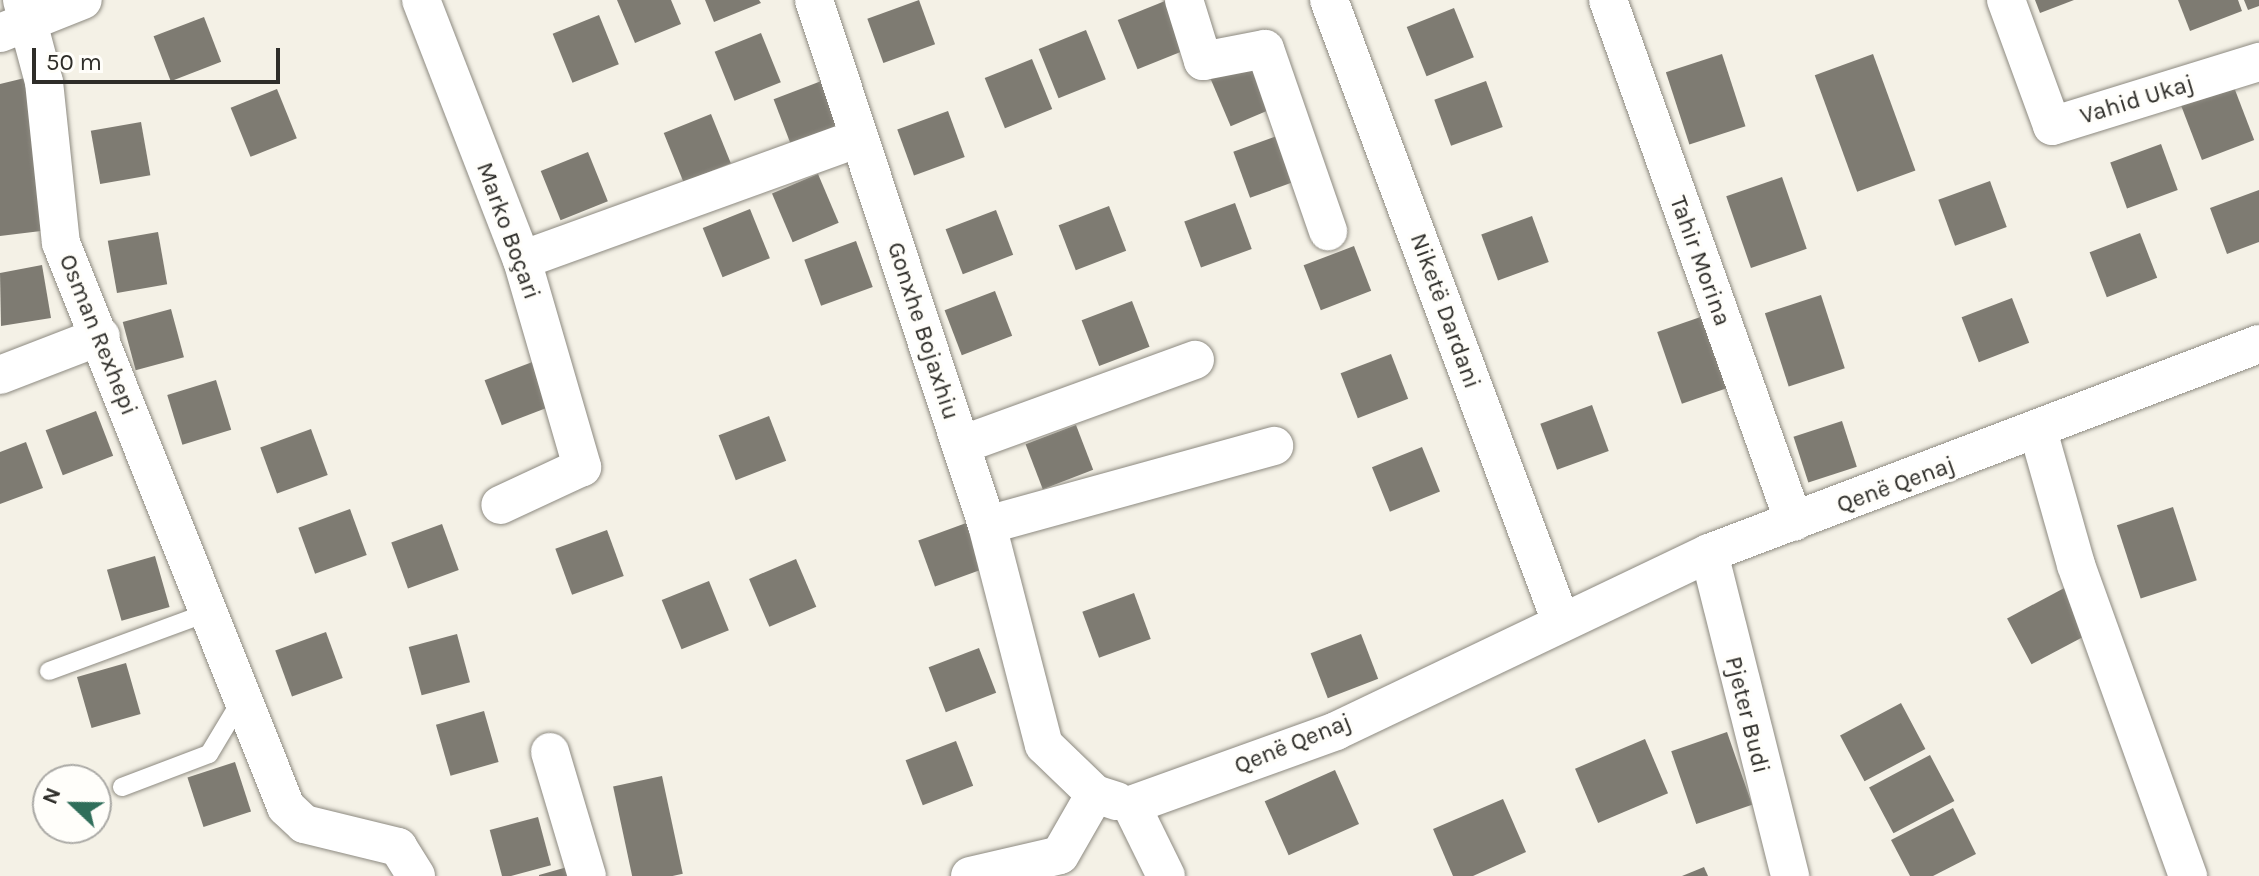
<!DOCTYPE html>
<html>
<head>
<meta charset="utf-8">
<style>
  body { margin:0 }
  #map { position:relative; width:2259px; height:876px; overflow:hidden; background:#f4f1e6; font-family:Karla,sans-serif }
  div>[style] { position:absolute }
  .building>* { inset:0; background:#7e7b72; transform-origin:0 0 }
  .roads { filter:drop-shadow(0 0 2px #8d8a81) drop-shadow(0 0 2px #8d8a81) }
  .service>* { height:18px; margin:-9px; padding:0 9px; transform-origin:9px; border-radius:9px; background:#fff }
  .minor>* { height:38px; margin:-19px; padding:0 19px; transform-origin:19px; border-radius:19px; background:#fff }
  span { translate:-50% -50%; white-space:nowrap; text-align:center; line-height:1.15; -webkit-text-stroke:6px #fffefa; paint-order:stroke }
  .street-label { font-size:24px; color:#2e2d29 }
  .north { position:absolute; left:32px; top:764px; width:80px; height:80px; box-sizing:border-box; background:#fffefa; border:2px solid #abaaa6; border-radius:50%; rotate:292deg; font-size:22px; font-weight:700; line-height:32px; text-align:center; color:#2e2d29 }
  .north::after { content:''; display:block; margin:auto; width:28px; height:36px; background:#306e5a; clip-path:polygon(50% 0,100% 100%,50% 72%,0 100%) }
  .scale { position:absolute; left:32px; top:48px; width:248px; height:36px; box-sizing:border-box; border:4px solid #2e2d29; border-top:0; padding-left:10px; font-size:24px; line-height:28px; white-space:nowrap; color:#2e2d29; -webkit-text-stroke:6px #fffefa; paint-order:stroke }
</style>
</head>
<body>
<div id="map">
  <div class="building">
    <i style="clip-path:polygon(617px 0,671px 0,681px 24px,635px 43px)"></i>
    <i style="clip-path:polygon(705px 0,759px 0,761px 3px,714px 22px)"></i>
    <i style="left:919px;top:0;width:47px;height:55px;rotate:70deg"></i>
    <i style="clip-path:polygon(2035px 0,2074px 0,2040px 13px)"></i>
    <i style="clip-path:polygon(2178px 0,2238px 0,2242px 11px,2190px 31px)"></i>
    <i style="clip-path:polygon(2244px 0,2259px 0,2259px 6px,2248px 10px)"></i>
    <i style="left:1165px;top:1px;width:53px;height:51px;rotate:68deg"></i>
    <i style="left:1454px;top:8px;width:53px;height:51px;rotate:68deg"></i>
    <i style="left:599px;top:15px;width:53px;height:50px;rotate:68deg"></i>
    <i style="left:204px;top:17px;width:48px;height:54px;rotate:69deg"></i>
    <i style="left:1086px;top:30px;width:53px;height:51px;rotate:68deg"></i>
    <i style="left:761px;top:33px;width:53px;height:50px;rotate:68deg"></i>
    <i style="left:1722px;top:54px;width:76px;height:59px;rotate:72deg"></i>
    <i style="left:1873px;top:54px;width:124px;height:62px;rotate:70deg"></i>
    <i style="left:1256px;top:58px;width:53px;height:50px;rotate:67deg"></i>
    <i style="left:1032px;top:59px;width:54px;height:51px;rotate:68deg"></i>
    <i style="clip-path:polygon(33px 76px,41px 231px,0 236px,0 84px)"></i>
    <i style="left:824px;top:80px;width:48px;height:54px;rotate:69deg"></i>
    <i style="left:1486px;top:81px;width:49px;height:55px;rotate:70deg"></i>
    <i style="left:2232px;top:82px;width:62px;height:56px;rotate:69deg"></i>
    <i style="left:277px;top:89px;width:53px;height:50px;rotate:68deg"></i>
    <i style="left:948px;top:111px;width:49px;height:54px;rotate:70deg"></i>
    <i style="left:711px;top:114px;width:53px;height:51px;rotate:68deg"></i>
    <i style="left:141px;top:122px;width:54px;height:51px;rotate:80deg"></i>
    <i style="left:1285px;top:133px;width:49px;height:55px;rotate:70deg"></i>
    <i style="left:2161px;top:144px;width:49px;height:54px;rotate:70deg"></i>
    <i style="left:588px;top:152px;width:53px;height:51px;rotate:68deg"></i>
    <i style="left:818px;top:174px;width:53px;height:50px;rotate:67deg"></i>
    <i style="left:1782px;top:177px;width:76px;height:59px;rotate:71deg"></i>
    <i style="left:1990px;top:181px;width:49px;height:55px;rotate:70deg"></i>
    <i style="clip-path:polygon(2259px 190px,2259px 242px,2227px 254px,2210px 208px)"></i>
    <i style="left:1235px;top:203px;width:49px;height:54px;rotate:70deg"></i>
    <i style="left:1109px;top:206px;width:48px;height:54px;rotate:69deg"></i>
    <i style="left:750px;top:209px;width:53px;height:51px;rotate:68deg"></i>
    <i style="left:996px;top:210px;width:48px;height:54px;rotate:69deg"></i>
    <i style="left:1532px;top:216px;width:49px;height:54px;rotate:70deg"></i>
    <i style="left:158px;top:232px;width:53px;height:51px;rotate:80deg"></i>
    <i style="left:2140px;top:233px;width:48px;height:54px;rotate:69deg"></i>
    <i style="left:856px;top:241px;width:49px;height:55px;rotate:70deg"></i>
    <i style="left:1354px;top:246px;width:48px;height:54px;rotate:69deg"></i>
    <i style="clip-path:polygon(42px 265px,51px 318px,1px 326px,0 273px)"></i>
    <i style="left:995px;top:291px;width:48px;height:54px;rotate:69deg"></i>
    <i style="left:1821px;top:295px;width:77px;height:59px;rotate:72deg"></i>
    <i style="left:2012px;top:298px;width:48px;height:54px;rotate:69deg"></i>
    <i style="left:1132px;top:301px;width:49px;height:54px;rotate:69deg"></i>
    <i style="left:171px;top:309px;width:50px;height:50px;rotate:75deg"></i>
    <i style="left:1712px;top:313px;width:76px;height:58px;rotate:71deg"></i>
    <i style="left:1391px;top:354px;width:48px;height:54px;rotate:69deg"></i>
    <i style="left:535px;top:361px;width:48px;height:54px;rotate:69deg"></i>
    <i style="left:216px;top:380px;width:52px;height:51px;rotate:73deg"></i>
    <i style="left:1592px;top:405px;width:49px;height:55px;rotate:70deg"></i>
    <i style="left:96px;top:411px;width:48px;height:54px;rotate:69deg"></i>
    <i style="left:769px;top:416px;width:48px;height:54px;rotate:69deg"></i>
    <i style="left:1842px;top:421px;width:48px;height:51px;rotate:72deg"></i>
    <i style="left:1076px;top:425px;width:48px;height:54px;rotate:69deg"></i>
    <i style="left:311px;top:429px;width:49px;height:54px;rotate:70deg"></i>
    <i style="clip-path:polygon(26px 442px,43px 488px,0 504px,0 452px)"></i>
    <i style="left:1422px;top:447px;width:48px;height:54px;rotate:68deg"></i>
    <i style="left:2173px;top:507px;width:77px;height:59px;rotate:72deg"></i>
    <i style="left:350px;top:509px;width:49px;height:55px;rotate:70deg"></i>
    <i style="left:969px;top:522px;width:49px;height:54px;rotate:70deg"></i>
    <i style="left:442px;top:524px;width:49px;height:54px;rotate:70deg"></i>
    <i style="left:607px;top:530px;width:49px;height:55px;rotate:70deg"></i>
    <i style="left:155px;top:556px;width:53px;height:50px;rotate:74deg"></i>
    <i style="left:796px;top:559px;width:52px;height:51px;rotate:67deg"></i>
    <i style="left:709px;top:581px;width:53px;height:51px;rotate:68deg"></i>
    <i style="left:2068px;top:586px;width:52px;height:69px;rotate:62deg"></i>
    <i style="left:1134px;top:593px;width:49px;height:55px;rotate:70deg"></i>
    <i style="left:326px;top:632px;width:49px;height:54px;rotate:70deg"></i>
    <i style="left:457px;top:634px;width:50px;height:50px;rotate:75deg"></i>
    <i style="left:1361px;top:634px;width:48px;height:54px;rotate:69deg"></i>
    <i style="left:979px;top:648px;width:48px;height:54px;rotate:69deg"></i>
    <i style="left:126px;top:663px;width:53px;height:51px;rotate:74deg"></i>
    <i style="left:1901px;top:703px;width:52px;height:69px;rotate:62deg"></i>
    <i style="left:484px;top:711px;width:53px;height:50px;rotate:74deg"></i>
    <i style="left:1727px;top:732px;width:77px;height:59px;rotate:71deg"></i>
    <i style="left:1645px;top:739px;width:59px;height:76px;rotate:67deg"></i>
    <i style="left:956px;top:741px;width:48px;height:54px;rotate:69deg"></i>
    <i style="left:1930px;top:755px;width:52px;height:69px;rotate:62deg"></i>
    <i style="left:235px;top:762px;width:52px;height:50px;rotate:72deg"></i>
    <i style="left:1335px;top:770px;width:59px;height:77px;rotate:66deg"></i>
    <i style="left:662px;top:776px;width:100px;height:50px;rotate:78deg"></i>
    <i style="clip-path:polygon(1503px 799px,1526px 852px,1473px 876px,1453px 876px,1433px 829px)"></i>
    <i style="clip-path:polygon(1953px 808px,1976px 854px,1933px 876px,1910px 876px,1891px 840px)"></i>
    <i style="left:538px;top:817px;width:50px;height:50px;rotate:75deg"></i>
    <i style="clip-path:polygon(578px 864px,582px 876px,539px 876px,539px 875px)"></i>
    <i style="clip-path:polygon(1704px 867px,1708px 876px,1682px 876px)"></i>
  </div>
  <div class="roads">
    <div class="service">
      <i style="left:49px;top:671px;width:168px;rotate:-20.2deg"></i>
      <i style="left:122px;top:787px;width:93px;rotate:-20.8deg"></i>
      <i style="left:209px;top:754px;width:64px;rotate:-59deg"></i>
    </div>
    <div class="minor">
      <i style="left:22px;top:0;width:85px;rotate:75deg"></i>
      <i style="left:44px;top:82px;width:162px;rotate:84deg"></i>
      <i style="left:61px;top:243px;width:607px;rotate:68.25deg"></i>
      <i style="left:286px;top:807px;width:25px;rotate:43deg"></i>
      <i style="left:304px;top:824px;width:97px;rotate:13.7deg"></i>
      <i style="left:398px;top:847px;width:34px;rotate:58deg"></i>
      <i style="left:421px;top:0;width:279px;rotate:68.8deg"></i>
      <i style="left:522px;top:260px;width:216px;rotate:73.8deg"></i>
      <i style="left:582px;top:467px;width:90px;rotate:155.1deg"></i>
      <i style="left:814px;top:0;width:553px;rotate:71.76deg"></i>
      <i style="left:987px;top:525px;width:227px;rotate:75.5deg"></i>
      <i style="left:1044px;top:745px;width:71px;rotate:43.9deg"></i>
      <i style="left:1184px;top:0;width:64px;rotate:72.7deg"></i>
      <i style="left:1203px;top:61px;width:63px;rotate:-11deg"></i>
      <i style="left:1265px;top:49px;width:193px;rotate:70.9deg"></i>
      <i style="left:1329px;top:0;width:664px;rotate:69.54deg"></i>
      <i style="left:1608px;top:0;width:554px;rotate:70.39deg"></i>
      <i style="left:2006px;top:0;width:134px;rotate:69.9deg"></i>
      <i style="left:2052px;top:126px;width:217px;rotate:-17.2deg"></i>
      <i style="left:0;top:33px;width:89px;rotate:-21.7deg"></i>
      <i style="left:522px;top:260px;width:358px;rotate:-19.9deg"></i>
      <i style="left:0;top:375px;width:108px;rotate:-21.1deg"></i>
      <i style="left:2039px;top:434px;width:136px;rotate:74.2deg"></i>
      <i style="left:2076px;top:565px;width:331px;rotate:70.2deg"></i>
      <i style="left:961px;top:445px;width:249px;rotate:-20deg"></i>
      <i style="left:987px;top:525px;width:298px;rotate:-15.4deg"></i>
      <i style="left:1709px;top:553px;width:333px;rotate:75.9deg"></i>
      <i style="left:550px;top:752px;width:129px;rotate:73.4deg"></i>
      <i style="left:1131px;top:805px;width:218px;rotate:-19.8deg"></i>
      <i style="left:1336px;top:731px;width:413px;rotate:-25.5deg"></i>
      <i style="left:1709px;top:553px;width:588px;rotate:-20.81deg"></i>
      <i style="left:1131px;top:805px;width:79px;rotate:63.8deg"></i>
      <i style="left:970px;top:876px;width:92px;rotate:-13.1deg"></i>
      <i style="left:1060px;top:855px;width:70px;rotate:-60.2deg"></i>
      <i style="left:1095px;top:794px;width:23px;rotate:18deg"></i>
    </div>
  </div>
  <div class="street-label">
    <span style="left:2137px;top:100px;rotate:-17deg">Vahid Ukaj</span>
    <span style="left:508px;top:231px;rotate:70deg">Marko Boçari</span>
    <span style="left:1700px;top:261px;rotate:70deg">Tahir Morina</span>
    <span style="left:1445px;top:311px;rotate:70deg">Niketë Dardani</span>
    <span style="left:923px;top:331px;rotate:72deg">Gonxhe Bojaxhiu</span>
    <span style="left:98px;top:335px;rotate:68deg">Osman Rexhepi</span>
    <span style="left:1896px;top:485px;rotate:-20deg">Qenë Qenaj</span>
    <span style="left:1747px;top:715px;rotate:76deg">Pjeter Budi</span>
    <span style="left:1293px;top:744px;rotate:-22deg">Qenë Qenaj</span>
  </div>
  <div class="north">N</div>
  <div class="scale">50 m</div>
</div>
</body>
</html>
